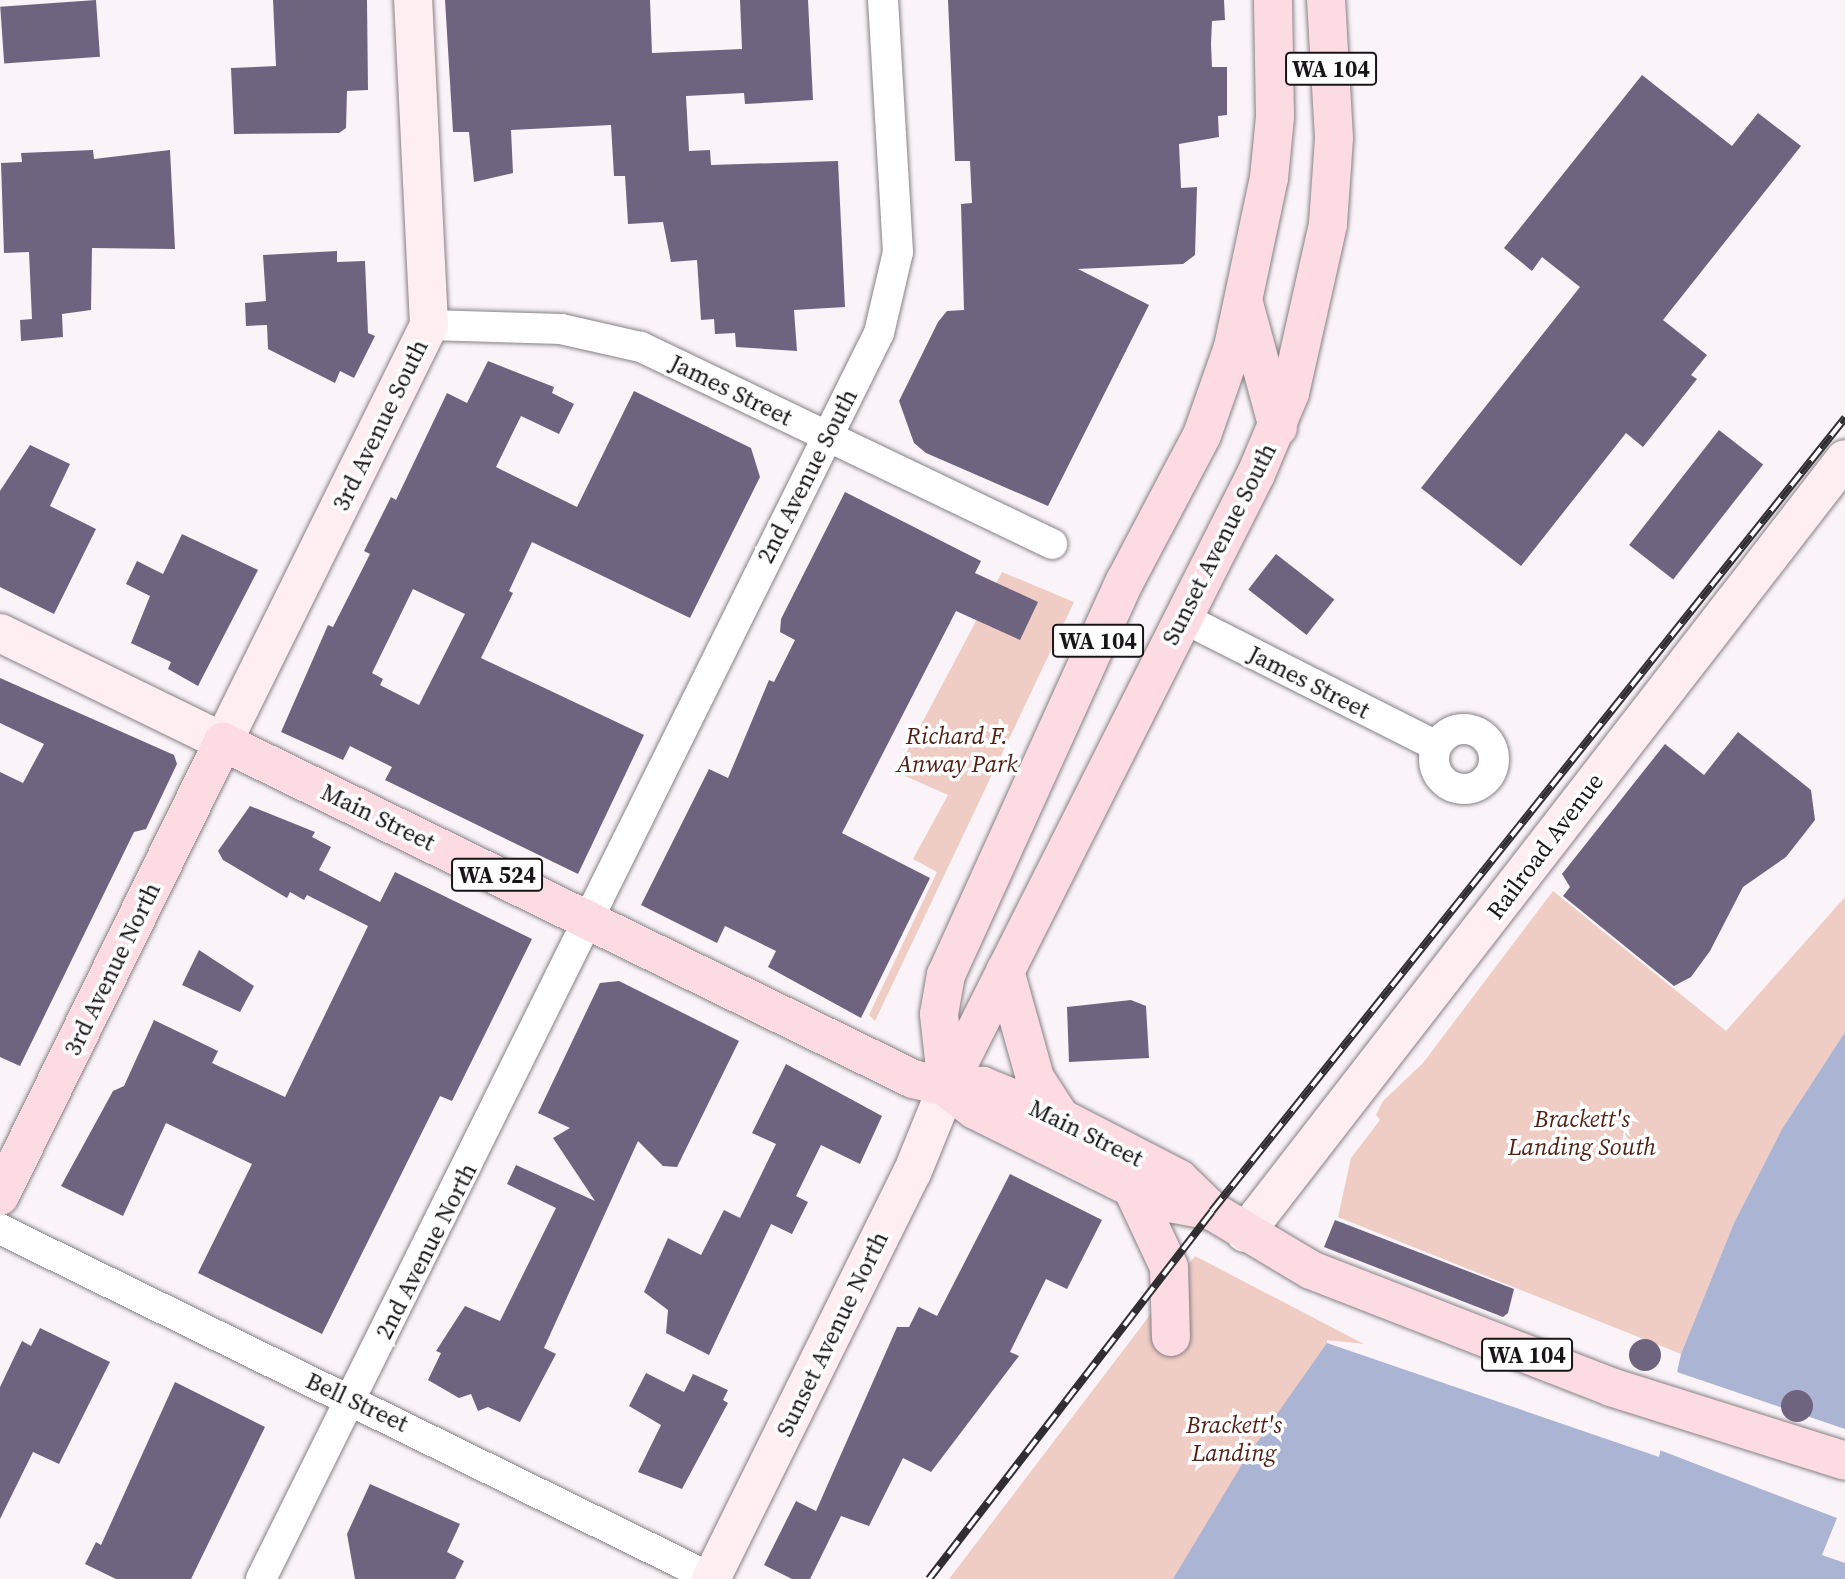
<!DOCTYPE html>
<html>
<head>
<meta charset="utf-8">
<style>
  body { margin:0 }
  #map { position:relative; width:1845px; height:1579px; overflow:hidden; background:#faf4f8; font-family:"Source Serif 4",serif }
  div>[style] { position:absolute }
  .green>* { inset:0; background:#efccc4 }
  .water>* { inset:0; background:#acb4d3 }
  .pier>* { inset:0; background:#faf4f8 }
  .building>* { inset:0; background:#6f647f; transform-origin:0 0 }
  .round { border-radius:50% }
  .roads { filter:drop-shadow(0 0 2px #868185) drop-shadow(0 0 2px #868185) }
  .street>* { height:30px; margin:-15px; padding:0 15px; transform-origin:15px; border-radius:15px; background:#fff }
  .street>.ring { margin:-15px; padding:0; box-sizing:content-box; background:none; border:30px solid #fff; border-radius:50% }
  .secondary>* { height:38px; margin:-19px; padding:0 19px; transform-origin:19px; border-radius:19px; background:#feedf1 }
  .primary>* { height:38px; margin:-19px; padding:0 19px; transform-origin:19px; border-radius:19px; background:#fddbe3 }
  .rail>* { height:8px; margin-top:-4px; transform-origin:0; background:repeating-linear-gradient(90deg,#fff 0 16px,#302e30 0 32px); box-sizing:border-box; border-block:2px solid #302e30 }
  span { translate:-50% -50%; white-space:nowrap; text-align:center; line-height:1.15; -webkit-text-stroke:7px #fff; paint-order:stroke }
  .shield-label span { padding:2px 5px; background:#fff; border:2px solid; border-radius:5px; -webkit-text-stroke-width:0 }
  .shield-label { font-size:23px; color:#171517; font-weight:700 }
  .street-label { font-size:24px; color:#171517 }
  .park-label { font-size:24px; color:#4f1f14; font-style:italic }
</style>
</head>
<body>
<div id="map">
  <div class="green">
    <i style="clip-path:polygon(1002px 572px,1074px 602px,875px 1021px,869px 1015px,937px 872px,913px 859px,948px 795px,896px 772px)"></i>
    <i style="clip-path:polygon(1553px 891px,1726px 1031px,1845px 897px,1845px 1032px,1782px 1129px,1734px 1223px,1681px 1354px,1338px 1217px,1351px 1158px,1380px 1120px,1376px 1115px,1383px 1101px,1423px 1063px)"></i>
    <i style="clip-path:polygon(1195px 1256px,1406px 1366px,1659px 1457px,1805px 1579px,949px 1579px)"></i>
  </div>
  <div class="water">
    <i style="clip-path:polygon(1845px 1032px,1845px 1579px,1173px 1579px,1244px 1461px,1327px 1343px,1363px 1347px,1659px 1457px,1681px 1354px,1734px 1223px,1782px 1129px)"></i>
  </div>
  <div class="pier">
    <i style="clip-path:polygon(1327px 1340px,1364px 1344px,1659px 1457px,1327px 1343px)"></i>
    <i style="clip-path:polygon(1674px 1371px,1845px 1429px,1845px 1563px,1822px 1555px,1837px 1518px,1657px 1449px)"></i>
  </div>
  <div class="building">
    <i style="left:96px;top:0;width:57px;height:96px;rotate:86deg"></i>
    <i style="clip-path:polygon(273px 0,367px 0,368px 90px,347px 91px,346px 128px,339px 133px,234px 134px,231px 68px,276px 66px)"></i>
    <i style="clip-path:polygon(445px 0,650px 0,652px 53px,742px 49px,740px 0,808px 0,813px 100px,745px 104px,744px 93px,686px 96px,689px 151px,710px 150px,711px 165px,838px 161px,845px 307px,794px 310px,797px 351px,736px 347px,735px 333px,715px 334px,714px 319px,701px 320px,697px 260px,671px 262px,663px 222px,628px 224px,625px 176px,614px 176px,611px 125px,511px 130px,513px 173px,474px 182px,469px 132px,453px 132px)"></i>
    <i style="clip-path:polygon(948px 0,1224px 0,1225px 20px,1212px 21px,1211px 44px,1212px 67px,1227px 67px,1227px 115px,1218px 116px,1219px 137px,1179px 144px,1181px 188px,1197px 187px,1195px 255px,1183px 264px,1078px 269px,1149px 305px,1048px 506px,926px 453px,914px 443px,899px 401px,938px 322px,947px 311px,964px 310px,961px 204px,972px 203px,970px 161px,955px 161px)"></i>
    <i style="clip-path:polygon(1642px 75px,1732px 146px,1758px 113px,1801px 146px,1663px 320px,1707px 355px,1691px 375px,1697px 379px,1643px 447px,1626px 433px,1521px 566px,1421px 488px,1580px 287px,1542px 257px,1532px 271px,1504px 248px)"></i>
    <i style="clip-path:polygon(93px 150px,94px 159px,170px 150px,175px 249px,92px 248px,91px 310px,62px 314px,63px 337px,21px 341px,20px 320px,32px 319px,29px 252px,4px 253px,1px 163px,22px 162px,21px 153px)"></i>
    <i style="clip-path:polygon(337px 251px,337px 262px,365px 261px,368px 333px,375px 336px,354px 378px,340px 371px,335px 383px,268px 349px,267px 325px,246px 326px,245px 303px,266px 301px,263px 255px)"></i>
    <i style="clip-path:polygon(evenodd,488px 361px,554px 387px,552px 393px,574px 404px,559px 434px,521px 416px,496px 467px,577px 507px,634px 391px,751px 448px,760px 477px,690px 618px,532px 542px,509px 591px,513px 593px,481px 658px,644px 735px,578px 874px,385px 780px,392px 767px,350px 746px,343px 760px,281px 732px,328px 625px,333px 627px,370px 554px,364px 551px,391px 497px,396px 500px,447px 393px,467px 403px,488px 361px,413px 589px,465px 614px,419px 705px,380px 685px,383px 679px,372px 673px,413px 589px)"></i>
    <i style="left:1719px;top:430px;width:56px;height:146px;rotate:38deg"></i>
    <i style="clip-path:polygon(30px 445px,70px 464px,50px 506px,96px 529px,54px 614px,0 587px,0 491px)"></i>
    <i style="clip-path:polygon(845px 492px,981px 561px,975px 573px,1038px 602px,1020px 640px,956px 611px,842px 833px,930px 878px,861px 1018px,768px 967px,776px 951px,725px 926px,717px 943px,641px 905px,709px 769px,728px 778px,769px 680px,774px 682px,795px 640px,780px 632px,781px 619px)"></i>
    <i style="clip-path:polygon(182px 534px,258px 570px,198px 686px,168px 669px,171px 662px,131px 643px,150px 596px,126px 584px,137px 561px,163px 574px)"></i>
    <i style="left:1276px;top:554px;width:74px;height:45px;rotate:38deg"></i>
    <i style="clip-path:polygon(0 678px,174px 755px,177px 764px,146px 829px,134px 832px,20px 1066px,0 1057px,0 772px,23px 783px,44px 744px,0 723px)"></i>
    <i style="clip-path:polygon(1738px 732px,1811px 790px,1815px 820px,1786px 857px,1743px 887px,1710px 951px,1691px 977px,1674px 986px,1563px 896px,1570px 887px,1562px 874px,1665px 744px,1704px 775px)"></i>
    <i style="clip-path:polygon(250px 806px,315px 832px,312px 837px,331px 847px,319px 870px,380px 902px,395px 872px,532px 939px,452px 1101px,440px 1096px,322px 1334px,198px 1273px,252px 1164px,166px 1123px,123px 1216px,61px 1186px,113px 1091px,124px 1086px,154px 1020px,218px 1051px,212px 1063px,285px 1097px,368px 926px,307px 895px,304px 900px,290px 892px,287px 898px,223px 860px,218px 851px)"></i>
    <i style="clip-path:polygon(199px 950px,254px 986px,240px 1012px,182px 985px)"></i>
    <i style="clip-path:polygon(619px 981px,739px 1041px,677px 1167px,663px 1166px,638px 1141px,544px 1348px,556px 1354px,520px 1422px,488px 1407px,478px 1411px,471px 1394px,459px 1398px,428px 1380px,441px 1353px,436px 1351px,465px 1306px,500px 1321px,556px 1208px,507px 1184px,516px 1165px,595px 1201px,553px 1138px,570px 1128px,538px 1113px,600px 983px)"></i>
    <i style="clip-path:polygon(1131px 1000px,1146px 1006px,1149px 1058px,1069px 1062px,1067px 1007px)"></i>
    <i style="clip-path:polygon(786px 1064px,882px 1116px,860px 1164px,821px 1145px,796px 1196px,808px 1202px,792px 1234px,771px 1224px,709px 1355px,666px 1333px,668px 1310px,644px 1292px,668px 1238px,701px 1255px,724px 1210px,740px 1218px,776px 1144px,752px 1133px)"></i>
    <i style="clip-path:polygon(1010px 1174px,1102px 1220px,1067px 1289px,1046px 1279px,1010px 1352px,1019px 1356px,931px 1472px,903px 1458px,869px 1526px,841px 1516px,810px 1579px,792px 1579px,764px 1565px,796px 1501px,816px 1511px,897px 1327px,909px 1327px,919px 1307px,937px 1316px)"></i>
    <i style="clip-path:polygon(1335px 1220px,1514px 1289px,1508px 1313px,1503px 1317px,1324px 1247px)"></i>
    <i style="clip-path:polygon(40px 1328px,110px 1362px,59px 1464px,33px 1452px,0 1519px,0 1387px,22px 1341px,31px 1346px)"></i>
    <i class="round" style="left:1629px;top:1339px;width:32px;height:32px"></i>
    <i style="clip-path:polygon(646px 1373px,684px 1392px,693px 1374px,728px 1390px,723px 1400px,728px 1403px,682px 1489px,638px 1472px,661px 1425px,629px 1406px)"></i>
    <i style="clip-path:polygon(175px 1382px,265px 1427px,191px 1579px,116px 1579px,85px 1564px,96px 1542px,101px 1545px)"></i>
    <i class="round" style="left:1781px;top:1390px;width:32px;height:32px"></i>
    <i style="clip-path:polygon(370px 1484px,460px 1524px,447px 1552px,464px 1561px,455px 1579px,355px 1579px,347px 1534px)"></i>
  </div>
  <div class="roads">
    <div class="street">
      <i style="left:429px;top:325px;width:132px;rotate:1.7deg"></i>
      <i style="left:561px;top:329px;width:82px;rotate:12.7deg"></i>
      <i style="left:641px;top:347px;width:456px;rotate:25.6deg"></i>
      <i style="left:1181px;top:617px;width:286px;rotate:26.8deg"></i>
      <i class="ring" style="left:1434px;top:729px;width:30px;height:30px"></i>
      <i style="left:0;top:1229px;width:792px;rotate:26.14deg"></i>
      <i style="left:261px;top:1579px;width:1391px;rotate:-63.62deg"></i>
      <i style="left:879px;top:333px;width:83px;rotate:-76.8deg"></i>
      <i style="left:898px;top:252px;width:252px;rotate:-93.4deg"></i>
    </div>
    <div class="secondary">
      <i style="left:0;top:633px;width:248px;rotate:26deg"></i>
      <i style="left:223px;top:742px;width:465px;rotate:-63.7deg"></i>
      <i style="left:429px;top:325px;width:325px;rotate:-92.8deg"></i>
      <i style="left:1245px;top:1233px;width:979px;rotate:-52.22deg"></i>
      <i style="left:711px;top:1579px;width:453px;rotate:-63.7deg"></i>
      <i style="left:912px;top:1173px;width:93px;rotate:-67.9deg"></i>
    </div>
    <div class="primary">
      <i style="left:1245px;top:307px;width:125px;rotate:74.7deg"></i>
      <i style="left:1005px;top:971px;width:111px;rotate:74.3deg"></i>
      <i style="left:1035px;top:1078px;width:48px;rotate:57deg"></i>
      <i style="left:947px;top:1087px;width:686px;rotate:-63.25deg"></i>
      <i style="left:1256px;top:474px;width:88px;rotate:-67.2deg"></i>
      <i style="left:1290px;top:393px;width:173px;rotate:-77.3deg"></i>
      <i style="left:1328px;top:224px;width:86px;rotate:-86deg"></i>
      <i style="left:1334px;top:138px;width:138px;rotate:-93.3deg"></i>
      <i style="left:947px;top:1087px;width:73px;rotate:-96.3deg"></i>
      <i style="left:939px;top:1014px;width:40px;rotate:-80deg"></i>
      <i style="left:946px;top:975px;width:433px;rotate:-65.6deg"></i>
      <i style="left:1125px;top:581px;width:165px;rotate:-62.2deg"></i>
      <i style="left:1202px;top:435px;width:93px;rotate:-70.6deg"></i>
      <i style="left:1233px;top:347px;width:173px;rotate:-78deg"></i>
      <i style="left:1269px;top:178px;width:61px;rotate:-84.4deg"></i>
      <i style="left:1275px;top:117px;width:117px;rotate:-91deg"></i>
      <i style="left:948px;top:1089px;width:34px;rotate:38deg"></i>
      <i style="left:975px;top:1110px;width:204px;rotate:26.4deg"></i>
      <i style="left:1158px;top:1201px;width:55px;rotate:10.5deg"></i>
      <i style="left:1132px;top:1188px;width:87px;rotate:64.9deg"></i>
      <i style="left:1169px;top:1267px;width:70px;rotate:88.4deg"></i>
      <i style="left:0;top:1196px;width:506px;rotate:-63.84deg"></i>
      <i style="left:223px;top:742px;width:768px;rotate:26.03deg"></i>
      <i style="left:913px;top:1079px;width:35px;rotate:13deg"></i>
      <i style="left:947px;top:1087px;width:36px;rotate:-2deg"></i>
      <i style="left:983px;top:1086px;width:84px;rotate:22.3deg"></i>
      <i style="left:1061px;top:1118px;width:133px;rotate:27.3deg"></i>
      <i style="left:1179px;top:1179px;width:46px;rotate:44.1deg"></i>
      <i style="left:1212px;top:1211px;width:115px;rotate:30.8deg"></i>
      <i style="left:1311px;top:1270px;width:322px;rotate:21.3deg"></i>
      <i style="left:1611px;top:1387px;width:245px;rotate:17.5deg"></i>
    </div>
  </div>
  <div class="rail">
    <i style="left:929px;top:1579px;width:464px;rotate:-52.4deg"></i>
    <i style="left:1212px;top:1211px;width:1015px;rotate:-51.4deg"></i>
  </div>
  <div class="shield-label">
    <span style="left:1331px;top:69px">WA 104</span>
    <span style="left:1098px;top:641px">WA 104</span>
    <span style="left:497px;top:875px">WA 524</span>
    <span style="left:1527px;top:1355px">WA 104</span>
  </div>
  <div class="street-label">
    <span style="left:731px;top:390px;rotate:26deg">James Street</span>
    <span style="left:380px;top:425px;rotate:-64deg">3rd Avenue South</span>
    <span style="left:807px;top:476px;rotate:-63deg">2nd Avenue South</span>
    <span style="left:1219px;top:544px;rotate:-63deg">Sunset Avenue South</span>
    <span style="left:1309px;top:682px;rotate:27deg">James Street</span>
    <span style="left:378px;top:817px;rotate:26deg">Main Street</span>
    <span style="left:1545px;top:846px;rotate:-53deg">Railroad Avenue</span>
    <span style="left:112px;top:969px;rotate:-64deg">3rd Avenue North</span>
    <span style="left:1086px;top:1133px;rotate:26deg">Main Street</span>
    <span style="left:426px;top:1251px;rotate:-63deg">2nd Avenue North</span>
    <span style="left:832px;top:1334px;rotate:-64deg">Sunset Avenue North</span>
    <span style="left:357px;top:1402px;rotate:25deg">Bell Street</span>
  </div>
  <div class="park-label">
    <span style="left:957px;top:750px">Richard F.<br>Anway Park</span>
    <span style="left:1582px;top:1133px">Brackett's<br>Landing South</span>
    <span style="left:1234px;top:1439px">Brackett's<br>Landing</span>
  </div>
</div>
</body>
</html>
